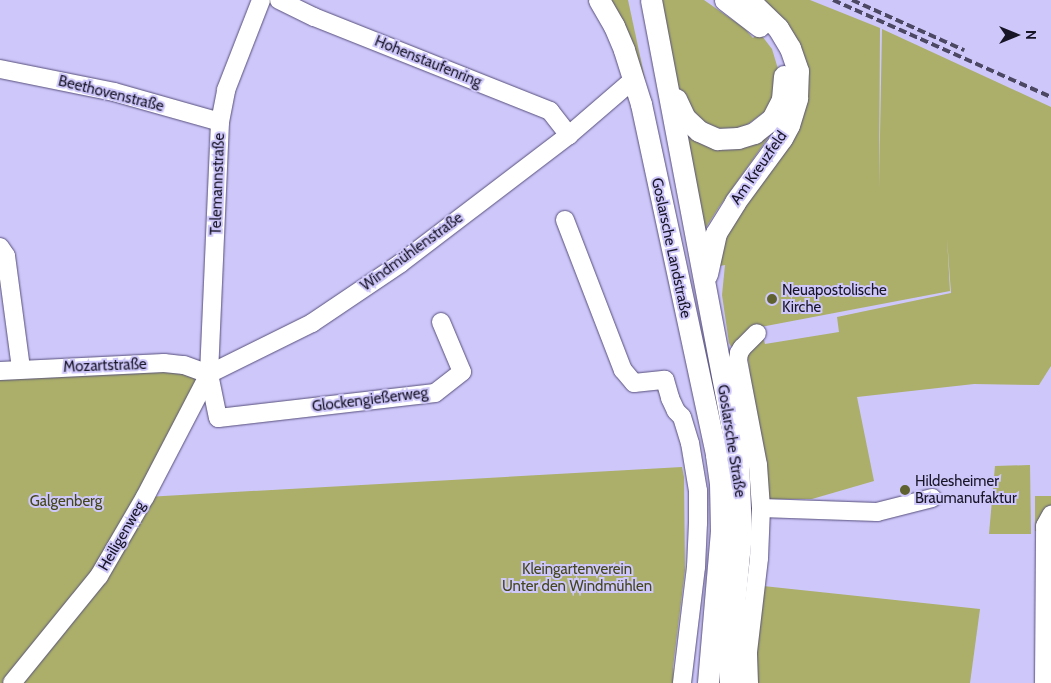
<!DOCTYPE html>
<html>
<head>
<meta charset="utf-8">
<style>
  body { margin:0 }
  #map { position:relative; width:1051px; height:683px; overflow:hidden; background:#cec7fa; font-family:Cabin,sans-serif }
  div>[style] { position:absolute }
  .green>* { inset:0; background:#abaf69; transform-origin:0 0 }
  .roads { filter:drop-shadow(0 0 1px #564f7b) drop-shadow(0 0 1px #564f7b) }
  .minor>* { height:18px; margin:-9px; padding:0 9px; transform-origin:9px; border-radius:9px; background:#fff }
  .major>* { height:21px; margin:-10.5px; padding:0 10.5px; transform-origin:10.5px; border-radius:10.5px; background:#fff }
  .rail>* { height:4px; margin-top:-2px; transform-origin:0; background:repeating-linear-gradient(90deg,#4c4863 0 8px,transparent 0 12px) }
  .dots>* { width:14px; height:14px; translate:-50% -50%; box-sizing:border-box; border:2px solid #cec7fa; border-radius:50% }
  span { translate:-50% -50%; white-space:nowrap; text-align:center; line-height:1.15; -webkit-text-stroke:4px #cec7fa; paint-order:stroke }
  .street-label { font-size:15px; color:#181527 }
  .poi-label { font-size:15px; color:#181527 }
  .left { translate:0 -50%; text-align:left }
  .park-label { font-size:15px; color:#44461b }
  .north { position:absolute; left:991px; top:10px; width:50px; height:50px; -webkit-text-stroke:4px #cec7fa; paint-order:stroke; rotate:90deg; font-size:14px; font-weight:700; line-height:20px; text-align:center; color:#181527 }
  .north::after { content:''; display:block; margin:auto; width:18px; height:22px; background:#181527; clip-path:polygon(50% 0,100% 100%,50% 72%,0 100%) }
</style>
</head>
<body>
<div id="map">
  <div class="green">
    <i style="clip-path:polygon(607px 0,628px 0,645px 79px,643px 80px)"></i>
    <i style="clip-path:polygon(660px 0,704px 0,744px 28px,753px 38px,759px 32px,772px 49px,778px 69px,774px 105px,736px 133px,693px 122px,670px 69px)"></i>
    <i style="clip-path:polygon(evenodd,762px 0,810px 0,880px 28px,879px 188px,882px 29px,1051px 107px,1051px 366px,1039px 385px,974px 384px,857px 397px,874px 481px,812px 499px,765px 499px,748px 358px,734px 351px,729px 343px,722px 295px,725px 265px,715px 267px,722px 237px,801px 104px,762px 0,947px 238px,951px 293px,837px 317px,839px 332px,765px 344px,761px 327px,950px 291px,947px 238px)"></i>
    <i style="clip-path:polygon(775px 128px,719px 207px,705px 229px,687px 132px)"></i>
    <i style="clip-path:polygon(164px 363px,209px 374px,146px 497px,682px 467px,684px 477px,685px 570px,673px 667px,674px 683px,0 683px,0 371px)"></i>
    <i style="clip-path:polygon(1030px 465px,1031px 534px,989px 534px,995px 466px)"></i>
    <i style="left:1035px;top:496px;width:16px;height:35px"></i>
    <i style="clip-path:polygon(763px 586px,980px 609px,970px 683px,755px 683px,757px 632px)"></i>
  </div>
  <div class="roads">
    <div class="minor">
      <i style="left:279px;top:0;width:39px;rotate:26deg"></i>
      <i style="left:314px;top:17px;width:254px;rotate:21.7deg"></i>
      <i style="left:550px;top:111px;width:31px;rotate:52deg"></i>
      <i style="left:0;top:69px;width:116px;rotate:11.4deg"></i>
      <i style="left:114px;top:92px;width:110px;rotate:15.8deg"></i>
      <i style="left:565px;top:220px;width:161px;rotate:68.9deg"></i>
      <i style="left:623px;top:370px;width:17px;rotate:50deg"></i>
      <i style="left:634px;top:383px;width:31px;rotate:-6deg"></i>
      <i style="left:665px;top:380px;width:19px;rotate:74deg"></i>
      <i style="left:670px;top:398px;width:14px;rotate:65deg"></i>
      <i style="left:676px;top:411px;width:8px;rotate:45deg"></i>
      <i style="left:682px;top:417px;width:27px;rotate:73deg"></i>
      <i style="left:690px;top:443px;width:49px;rotate:80.5deg"></i>
      <i style="left:698px;top:491px;width:32px;rotate:90deg"></i>
      <i style="left:698px;top:523px;width:44px;rotate:92.6deg"></i>
      <i style="left:696px;top:567px;width:117px;rotate:96.9deg"></i>
      <i style="left:0;top:247px;width:11px;rotate:56deg"></i>
      <i style="left:6px;top:256px;width:114px;rotate:82.4deg"></i>
      <i style="left:441px;top:322px;width:54px;rotate:67.2deg"></i>
      <i style="left:462px;top:372px;width:34px;rotate:142deg"></i>
      <i style="left:435px;top:393px;width:218px;rotate:173.4deg"></i>
      <i style="left:218px;top:418px;width:45px;rotate:-101.6deg"></i>
      <i style="left:209px;top:374px;width:115px;rotate:-26.3deg"></i>
      <i style="left:312px;top:323px;width:107px;rotate:-34deg"></i>
      <i style="left:401px;top:263px;width:211px;rotate:-37.3deg"></i>
      <i style="left:569px;top:135px;width:86px;rotate:-40.7deg"></i>
      <i style="left:0;top:371px;width:164px;rotate:-2.8deg"></i>
      <i style="left:164px;top:363px;width:20px;rotate:6deg"></i>
      <i style="left:184px;top:365px;width:27px;rotate:20deg"></i>
      <i style="left:761px;top:508px;width:116px;rotate:2deg"></i>
      <i style="left:877px;top:512px;width:57px;rotate:-14.3deg"></i>
      <i style="left:12px;top:683px;width:138px;rotate:-50.9deg"></i>
      <i style="left:99px;top:576px;width:91px;rotate:-59.8deg"></i>
      <i style="left:145px;top:497px;width:139px;rotate:-62.5deg"></i>
      <i style="left:209px;top:374px;width:252px;rotate:-87.5deg"></i>
      <i style="left:220px;top:122px;width:33px;rotate:-79deg"></i>
      <i style="left:226px;top:90px;width:97px;rotate:-68.7deg"></i>
      <i style="left:749px;top:683px;width:31px;rotate:-92deg"></i>
      <i style="left:748px;top:652px;width:95px;rotate:-83.3deg"></i>
      <i style="left:759px;top:558px;width:50px;rotate:-87.7deg"></i>
      <i style="left:761px;top:508px;width:43px;rotate:-94deg"></i>
      <i style="left:758px;top:465px;width:107px;rotate:-100.8deg"></i>
      <i style="left:738px;top:360px;width:7px;rotate:-82deg"></i>
      <i style="left:739px;top:353px;width:6px;rotate:-59deg"></i>
      <i style="left:742px;top:348px;width:21px;rotate:-45deg"></i>
      <i style="left:1044px;top:683px;width:157px;rotate:-89.6deg"></i>
      <i style="left:1045px;top:526px;width:13px;rotate:-61deg"></i>
    </div>
    <div class="major">
      <i style="left:599px;top:0;width:30px;rotate:60deg"></i>
      <i style="left:614px;top:26px;width:26px;rotate:67deg"></i>
      <i style="left:624px;top:50px;width:57px;rotate:72.5deg"></i>
      <i style="left:641px;top:104px;width:359px;rotate:77.9deg"></i>
      <i style="left:716px;top:455px;width:28px;rotate:82deg"></i>
      <i style="left:720px;top:483px;width:48px;rotate:88.8deg"></i>
      <i style="left:721px;top:531px;width:153px;rotate:94.9deg"></i>
      <i style="left:651px;top:0;width:467px;rotate:79.3deg"></i>
      <i style="left:738px;top:459px;width:74px;rotate:87.7deg"></i>
      <i style="left:741px;top:533px;width:125px;rotate:95.5deg"></i>
      <i style="left:729px;top:657px;width:26px;rotate:88deg"></i>
      <i style="left:725px;top:0;width:43px;rotate:37.4deg"></i>
      <i style="left:676px;top:99px;width:21px;rotate:65deg"></i>
      <i style="left:685px;top:118px;width:19px;rotate:43deg"></i>
      <i style="left:699px;top:131px;width:20px;rotate:24deg"></i>
      <i style="left:717px;top:139px;width:21px;rotate:-3deg"></i>
      <i style="left:738px;top:138px;width:17px;rotate:-17deg"></i>
      <i style="left:754px;top:133px;width:23px;rotate:-38deg"></i>
      <i style="left:772px;top:119px;width:22px;rotate:-63deg"></i>
      <i style="left:782px;top:99px;width:23px;rotate:-85deg"></i>
      <i style="left:707px;top:274px;width:42px;rotate:-77.6deg"></i>
      <i style="left:716px;top:233px;width:36px;rotate:-58deg"></i>
      <i style="left:735px;top:202px;width:79px;rotate:-53.7deg"></i>
      <i style="left:782px;top:138px;width:15px;rotate:-62deg"></i>
      <i style="left:789px;top:125px;width:28px;rotate:-73deg"></i>
      <i style="left:797px;top:98px;width:27px;rotate:-88deg"></i>
      <i style="left:798px;top:71px;width:24px;rotate:-109deg"></i>
      <i style="left:790px;top:48px;width:23px;rotate:-121deg"></i>
      <i style="left:778px;top:28px;width:40px;rotate:-136deg"></i>
    </div>
  </div>
  <div class="rail">
    <i style="left:833px;top:0;width:239px;rotate:24deg"></i>
    <i style="left:852px;top:0;width:123px;rotate:24.1deg"></i>
  </div>
  <div class="dots">
    <i style="left:772px;top:299px;background:#5f612f"></i>
    <i style="left:905px;top:490px;background:#5f612f"></i>
  </div>
  <div class="street-label">
    <span style="left:428px;top:62px;rotate:22deg">Hohenstaufenring</span>
    <span style="left:111px;top:94px;rotate:14deg">Beethovenstraße</span>
    <span style="left:759px;top:168px;rotate:-55deg">Am Kreuzfeld</span>
    <span style="left:218px;top:184px;rotate:-88deg">Telemannstraße</span>
    <span style="left:671px;top:248px;rotate:78deg">Goslarsche Landstraße</span>
    <span style="left:412px;top:252px;rotate:-36deg">Windmühlenstraße</span>
    <span style="left:105px;top:366px;rotate:-2deg">Mozartstraße</span>
    <span style="left:370px;top:400px;rotate:-7deg">Glockengießerweg</span>
    <span style="left:731px;top:441px;rotate:81deg">Goslarsche Straße</span>
    <span style="left:122px;top:536px;rotate:-60deg">Heiligenweg</span>
  </div>
  <div class="poi-label">
    <span class="left" style="left:782px;top:299px">Neuapostolische<br>Kirche</span>
    <span class="left" style="left:915px;top:490px">Hildesheimer<br>Braumanufaktur</span>
  </div>
  <div class="park-label">
    <span style="left:66px;top:502px">Galgenberg</span>
    <span style="left:577px;top:578px">Kleingartenverein<br>Unter den Windmühlen</span>
  </div>
  <div class="north">N</div>
</div>
</body>
</html>
